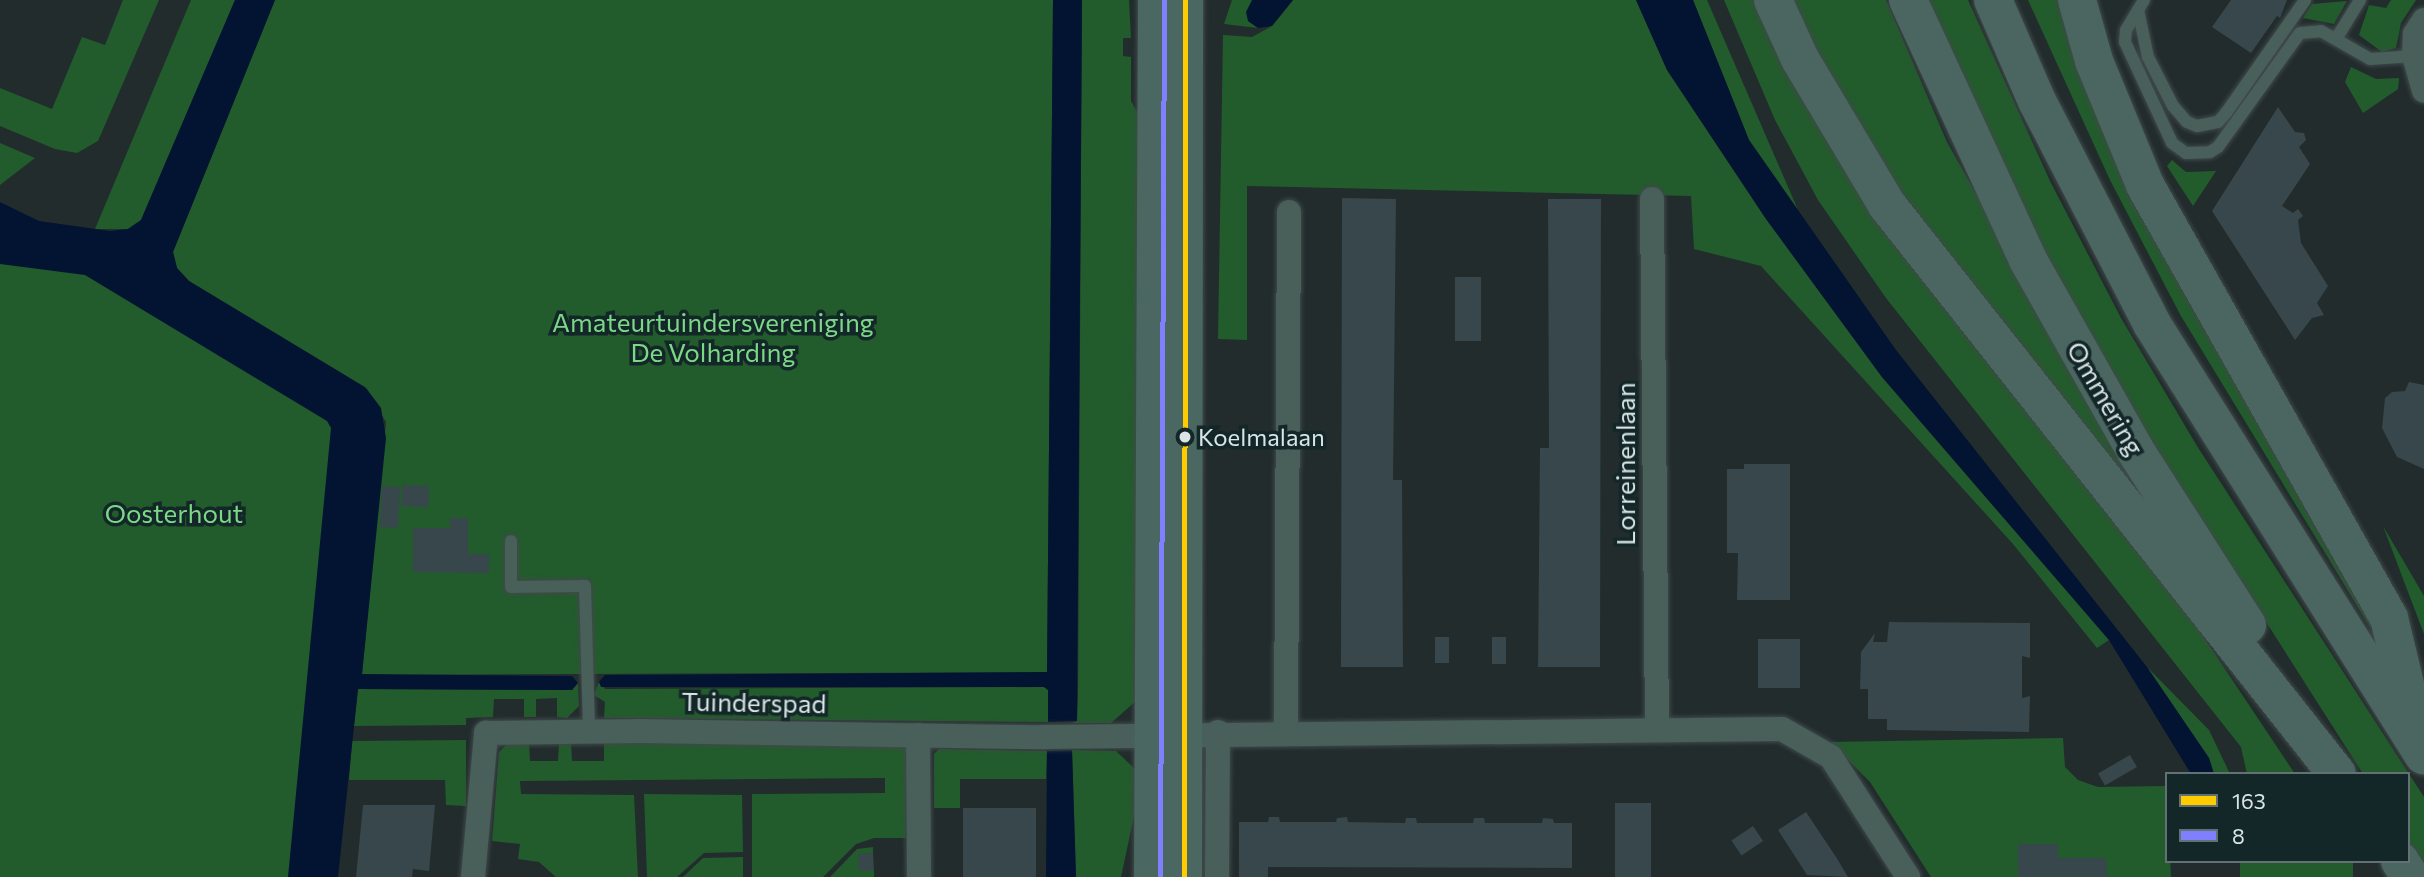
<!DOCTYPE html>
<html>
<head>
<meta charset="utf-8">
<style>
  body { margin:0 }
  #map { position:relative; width:2424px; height:877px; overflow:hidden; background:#222c2d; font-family:Commissioner,sans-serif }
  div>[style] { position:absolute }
  .green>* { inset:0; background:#225c2c; transform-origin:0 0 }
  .water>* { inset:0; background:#031432 }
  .building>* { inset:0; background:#37474b; transform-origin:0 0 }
  .roads { filter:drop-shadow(0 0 2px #40494a) drop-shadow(0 0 2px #40494a) }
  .lane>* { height:12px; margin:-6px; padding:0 6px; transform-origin:6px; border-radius:6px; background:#485f5a }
  .street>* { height:24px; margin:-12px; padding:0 12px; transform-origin:12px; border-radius:12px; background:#485f5a }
  .secondary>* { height:35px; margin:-17.5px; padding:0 17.5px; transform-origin:17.5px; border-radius:17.5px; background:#4a6861 }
  .highway>* { height:38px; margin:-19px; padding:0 19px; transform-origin:19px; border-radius:19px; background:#4b6560 }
  .bus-1>* { height:5px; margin:-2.5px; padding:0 2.5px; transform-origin:2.5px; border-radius:2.5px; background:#fc0 }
  .bus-2>* { height:5px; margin:-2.5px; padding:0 2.5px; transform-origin:2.5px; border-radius:2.5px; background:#8080ff }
  .dots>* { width:19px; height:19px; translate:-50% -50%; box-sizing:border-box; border:4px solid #132628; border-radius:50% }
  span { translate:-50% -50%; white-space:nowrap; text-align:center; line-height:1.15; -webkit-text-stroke:7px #132628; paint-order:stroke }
  .bus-label { font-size:24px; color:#d9e5e6 }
  .left { translate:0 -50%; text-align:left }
  .park-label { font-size:26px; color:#7cd886 }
  .street-label { font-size:26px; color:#d9e5e6 }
  .legend { position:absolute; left:2165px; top:772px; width:245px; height:91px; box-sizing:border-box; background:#132628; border:2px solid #627274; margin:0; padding:9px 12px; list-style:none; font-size:21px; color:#d9e5e6 }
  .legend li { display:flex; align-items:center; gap:14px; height:35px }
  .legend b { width:35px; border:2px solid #627274 }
</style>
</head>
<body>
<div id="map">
  <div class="green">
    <i style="clip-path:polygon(123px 0,159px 0,98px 141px,77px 153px,55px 149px,0 126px,0 88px,52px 109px,82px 37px,105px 45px)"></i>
    <i style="clip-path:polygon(191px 0,235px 0,141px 220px,128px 229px,95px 229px)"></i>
    <i style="clip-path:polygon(275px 0,1053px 0,1047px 672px,362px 675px,386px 422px,365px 387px,189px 281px,177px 268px,173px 252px)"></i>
    <i style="clip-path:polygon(1082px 0,1129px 0,1131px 38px,1123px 38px,1123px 56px,1131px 57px,1131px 101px,1141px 119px,1136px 701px,1111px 723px,1072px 723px,1077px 721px,1078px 694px)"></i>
    <i style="clip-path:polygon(1232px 0,1252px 0,1248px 21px,1258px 28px,1224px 24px)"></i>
    <i style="clip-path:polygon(1293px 0,1636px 0,1667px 70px,1766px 219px,1882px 377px,2109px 640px,2097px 648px,2013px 544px,1761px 266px,1694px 249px,1691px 196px,1247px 186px,1247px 340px,1218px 339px,1223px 35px,1252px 37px,1272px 26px)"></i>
    <i style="clip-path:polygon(1693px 0,1707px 0,1798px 210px,1749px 140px)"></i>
    <i style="clip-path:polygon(1724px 0,1761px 0,2135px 534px,2295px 774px,2247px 774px,2241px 747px,1886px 298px,1818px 200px,1775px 120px)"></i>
    <i style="clip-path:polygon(1781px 0,1886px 0,1947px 142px,2150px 502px,2140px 509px,1922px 236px)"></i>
    <i style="clip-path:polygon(1929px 0,1968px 0,2050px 181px,2121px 318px,2197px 446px,2424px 797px,2424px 868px,2408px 844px,2408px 774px,2363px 774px,2129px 407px,2034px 237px)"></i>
    <i style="clip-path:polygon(2028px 0,2064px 0,2379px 622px,2370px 627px,2181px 316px,2110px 180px)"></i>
    <i style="clip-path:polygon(2391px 0,2416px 0,2401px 23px,2396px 48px,2382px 52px,2359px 35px,2369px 5px,2386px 8px)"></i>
    <i style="clip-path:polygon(2347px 1px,2334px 24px,2303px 18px,2312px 4px)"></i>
    <i style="clip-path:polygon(2351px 67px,2376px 79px,2399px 78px,2398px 89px,2363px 113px,2345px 82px)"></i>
    <i style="clip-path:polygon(0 143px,35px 158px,0 185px)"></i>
    <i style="clip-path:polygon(2172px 160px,2186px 172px,2216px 171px,2193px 206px,2167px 166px)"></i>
    <i style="clip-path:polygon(0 224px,357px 421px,318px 877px,0 877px)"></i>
    <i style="clip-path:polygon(2383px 526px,2424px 596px,2424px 634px)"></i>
    <i style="clip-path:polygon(2147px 667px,2209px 730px,2230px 774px,2214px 774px,2209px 758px)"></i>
    <i style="clip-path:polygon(599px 682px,605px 689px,1044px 687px,1048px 690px,1048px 722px,604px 718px,605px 702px,594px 695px)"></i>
    <i style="clip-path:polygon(578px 683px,579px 706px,567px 718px,557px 717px,557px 698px,536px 699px,536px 717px,524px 717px,524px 699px,494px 699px,493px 717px,466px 718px,466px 725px,354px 726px,358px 689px,572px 690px)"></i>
    <i style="clip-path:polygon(2063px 738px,2065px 767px,2078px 780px,2098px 787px,2167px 786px,2171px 877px,1931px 877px,1870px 782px,1830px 742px)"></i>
    <i style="clip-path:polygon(466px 740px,466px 806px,446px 805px,445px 780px,349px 780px,352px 741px)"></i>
    <i style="clip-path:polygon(509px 742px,529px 742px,530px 761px,558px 761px,559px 742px,571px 742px,572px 761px,604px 761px,604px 742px,906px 743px,906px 838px,874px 838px,856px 844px,823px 877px,752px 877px,752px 794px,885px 793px,885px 778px,520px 781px,521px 794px,634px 795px,638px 877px,556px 877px,539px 862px,518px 859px,520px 844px,492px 841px,499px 752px)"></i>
    <i style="clip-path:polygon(939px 749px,1047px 751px,1046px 779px,960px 779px,960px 808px,934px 808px,934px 754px)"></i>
    <i style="clip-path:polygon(1072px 750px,1116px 751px,1136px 770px,1136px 807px,1121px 877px,1076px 877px)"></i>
    <i style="clip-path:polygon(644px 794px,742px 795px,743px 852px,704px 853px,677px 877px,647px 877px)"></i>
    <i style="clip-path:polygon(873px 847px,873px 853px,859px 855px,859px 870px,874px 870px,874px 877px,830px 877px,857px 849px)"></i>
    <i style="clip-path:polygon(743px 857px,743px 877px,683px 877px,703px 858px)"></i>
    <i style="left:2240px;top:861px;width:113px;height:16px"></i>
  </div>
  <div class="water">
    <i style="clip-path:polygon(235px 0,275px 0,173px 252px,177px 268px,189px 281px,366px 388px,381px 408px,386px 438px,362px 674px,572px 676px,578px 683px,572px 690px,358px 689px,338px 877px,288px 877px,331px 428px,327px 421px,85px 275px,0 264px,0 202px,39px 221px,110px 231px,128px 229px,141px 220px)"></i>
    <i style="clip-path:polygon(1053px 0,1082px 0,1077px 721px,1048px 722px,1048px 690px,1044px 687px,601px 687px,599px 682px,605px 675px,1047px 672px)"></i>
    <i style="clip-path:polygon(1252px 0,1293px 0,1272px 26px,1258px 28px,1248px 21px,1246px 12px)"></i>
    <i style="clip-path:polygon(1636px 0,1693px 0,1749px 140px,1896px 350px,2147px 667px,2209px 758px,2214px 774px,2191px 774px,2109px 640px,1882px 377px,1766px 219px,1667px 70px)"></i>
    <i style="clip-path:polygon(1072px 750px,1076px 877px,1046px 877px,1047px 751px)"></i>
  </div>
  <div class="building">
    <i style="clip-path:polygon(2231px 0,2287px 0,2280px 18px,2277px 16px,2251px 53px,2212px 27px)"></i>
    <i style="clip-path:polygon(2278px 107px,2295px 132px,2304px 133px,2306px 140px,2299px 147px,2310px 164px,2282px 206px,2293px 213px,2298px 209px,2303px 216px,2298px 220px,2301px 243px,2328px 286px,2317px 303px,2324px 315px,2312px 318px,2295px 340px,2212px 211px)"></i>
    <i style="clip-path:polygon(1342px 198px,1396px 199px,1393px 480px,1402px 480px,1403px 667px,1341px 667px)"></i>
    <i style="clip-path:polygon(1548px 199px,1601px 199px,1600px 667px,1538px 667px,1540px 448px,1549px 448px)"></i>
    <i style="left:1455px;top:277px;width:26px;height:64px"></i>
    <i style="clip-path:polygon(2409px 382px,2424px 385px,2424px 469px,2397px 457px,2382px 428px,2385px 398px,2392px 392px,2405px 391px)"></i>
    <i style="clip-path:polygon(1744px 464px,1790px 464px,1790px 600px,1737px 600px,1738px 553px,1727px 553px,1727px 469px,1744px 469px)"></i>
    <i style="left:402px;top:485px;width:27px;height:21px;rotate:2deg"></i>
    <i style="left:382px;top:486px;width:18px;height:41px;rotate:3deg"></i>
    <i style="clip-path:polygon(450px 518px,468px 518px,468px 554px,489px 554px,489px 573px,413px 572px,413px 528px,450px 528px)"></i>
    <i style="clip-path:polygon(1889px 622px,2030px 623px,2030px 658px,2022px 656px,2022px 698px,2030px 696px,2029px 732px,1887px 730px,1887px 719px,1868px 719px,1868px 689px,1860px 689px,1861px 652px,1875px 633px,1873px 642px,1887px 642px)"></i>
    <i style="left:1435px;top:637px;width:14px;height:26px"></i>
    <i style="left:1492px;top:637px;width:14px;height:27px"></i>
    <i style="left:1758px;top:639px;width:42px;height:49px"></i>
    <i style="left:2130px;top:755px;width:14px;height:37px;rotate:60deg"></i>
    <i style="left:1615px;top:803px;width:36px;height:74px"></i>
    <i style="clip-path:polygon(363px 805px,435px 805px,429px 871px,413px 869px,412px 877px,356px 877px)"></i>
    <i style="left:963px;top:808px;width:73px;height:69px"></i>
    <i style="clip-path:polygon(1806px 812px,1836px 857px,1848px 877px,1807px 875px,1778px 830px)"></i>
    <i style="clip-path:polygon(1269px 817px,1279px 817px,1280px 822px,1336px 822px,1337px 818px,1347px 817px,1348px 822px,1405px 823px,1406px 818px,1416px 818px,1417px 823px,1473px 823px,1474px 818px,1484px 818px,1485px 823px,1542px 823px,1543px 818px,1553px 819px,1554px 823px,1572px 823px,1572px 868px,1268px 867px,1268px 877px,1239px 877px,1239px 822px,1268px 822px)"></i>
    <i style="left:1753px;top:826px;width:18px;height:26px;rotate:56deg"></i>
    <i style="clip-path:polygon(2018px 844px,2058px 844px,2058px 858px,2106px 858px,2107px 877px,2018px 877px)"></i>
    <i style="left:873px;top:853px;width:17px;height:15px;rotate:87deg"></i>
  </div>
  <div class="roads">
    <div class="lane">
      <i style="left:2144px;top:0;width:35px;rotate:121deg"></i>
      <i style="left:2126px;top:30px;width:12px;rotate:95deg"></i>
      <i style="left:2125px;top:42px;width:111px;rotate:65deg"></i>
      <i style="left:2172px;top:143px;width:17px;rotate:36deg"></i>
      <i style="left:2186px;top:153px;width:24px;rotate:-2deg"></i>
      <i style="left:2210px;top:152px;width:9px;rotate:-32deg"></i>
      <i style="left:2218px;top:147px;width:140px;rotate:-54.3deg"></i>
      <i style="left:2300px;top:33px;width:21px;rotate:-5deg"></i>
      <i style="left:2321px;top:31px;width:56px;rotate:29.7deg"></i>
      <i style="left:2370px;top:59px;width:44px;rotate:-3.9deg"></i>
      <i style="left:2138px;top:10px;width:48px;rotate:78deg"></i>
      <i style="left:2148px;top:57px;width:55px;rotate:63deg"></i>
      <i style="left:2173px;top:106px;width:21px;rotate:49deg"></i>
      <i style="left:2187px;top:122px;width:11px;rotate:22deg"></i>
      <i style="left:2197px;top:126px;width:21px;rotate:-11deg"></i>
      <i style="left:2218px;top:122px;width:12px;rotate:-48deg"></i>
      <i style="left:2226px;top:113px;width:138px;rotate:-55deg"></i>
      <i style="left:2336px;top:39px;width:46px;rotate:-58.4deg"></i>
      <i style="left:511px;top:541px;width:46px;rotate:90deg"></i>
      <i style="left:511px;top:587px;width:74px;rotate:-0.8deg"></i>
      <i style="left:585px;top:586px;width:146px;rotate:88.4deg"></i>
    </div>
    <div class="street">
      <i style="left:2424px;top:20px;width:17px;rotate:123deg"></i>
      <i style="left:2415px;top:34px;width:22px;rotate:93deg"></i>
      <i style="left:2414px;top:56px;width:36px;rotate:74deg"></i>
      <i style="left:1652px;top:199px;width:530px;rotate:89.46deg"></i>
      <i style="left:1286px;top:732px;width:520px;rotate:-89.67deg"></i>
      <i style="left:918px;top:735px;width:142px;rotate:89.6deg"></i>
      <i style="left:473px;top:877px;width:145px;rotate:-84.8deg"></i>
      <i style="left:486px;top:733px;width:154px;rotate:-0.7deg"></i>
      <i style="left:640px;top:731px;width:403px;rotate:0.9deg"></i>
      <i style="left:1043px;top:737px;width:739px;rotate:-0.62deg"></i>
      <i style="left:1782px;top:729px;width:56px;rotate:29.7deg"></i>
      <i style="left:1831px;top:757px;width:143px;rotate:57.3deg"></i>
      <i style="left:1217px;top:877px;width:145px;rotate:-89.6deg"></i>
    </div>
    <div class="secondary">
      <i style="left:1151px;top:877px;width:877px;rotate:-89.74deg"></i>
      <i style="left:1184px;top:877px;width:877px;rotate:-89.93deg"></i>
    </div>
    <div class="highway">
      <i style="left:1773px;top:0;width:65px;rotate:65.4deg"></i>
      <i style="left:1800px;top:59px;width:170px;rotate:59.2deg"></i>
      <i style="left:1887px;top:205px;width:725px;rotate:51.66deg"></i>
      <i style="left:1908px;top:0;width:286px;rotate:65.2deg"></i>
      <i style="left:2028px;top:260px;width:218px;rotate:60.6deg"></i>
      <i style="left:2135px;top:450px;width:208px;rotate:57.4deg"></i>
      <i style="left:1993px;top:0;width:110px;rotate:66.5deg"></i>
      <i style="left:2037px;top:101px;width:251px;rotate:62.7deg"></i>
      <i style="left:2152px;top:324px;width:510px;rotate:57.8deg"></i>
      <i style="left:2077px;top:0;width:63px;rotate:74.4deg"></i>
      <i style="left:2094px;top:61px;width:134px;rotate:67.6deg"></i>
      <i style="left:2145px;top:185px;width:497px;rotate:60.6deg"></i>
      <i style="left:2389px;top:618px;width:106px;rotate:76.4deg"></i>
      <i style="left:2400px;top:861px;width:19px;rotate:58deg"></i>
    </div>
  </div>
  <div class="bus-1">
    <i style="left:1184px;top:877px;width:877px;rotate:-89.93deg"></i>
  </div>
  <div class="bus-2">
    <i style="left:1160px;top:877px;width:877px;rotate:-89.74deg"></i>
  </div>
  <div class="dots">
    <i style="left:1185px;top:437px;background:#d9e5e6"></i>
  </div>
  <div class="bus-label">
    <span class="left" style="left:1198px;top:437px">Koelmalaan</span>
  </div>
  <div class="park-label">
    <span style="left:713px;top:337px">Amateurtuindersvereniging<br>De Volharding</span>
    <span style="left:174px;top:513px">Oosterhout</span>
  </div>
  <div class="street-label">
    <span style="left:2106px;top:398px;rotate:60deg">Ommering</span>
    <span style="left:1625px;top:464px;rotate:-90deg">Lorreinenlaan</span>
    <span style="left:754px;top:702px;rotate:1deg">Tuinderspad</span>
  </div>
  <ul class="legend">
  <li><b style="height:9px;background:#fc0"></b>163</li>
  <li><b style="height:9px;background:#8080ff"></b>8</li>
  </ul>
</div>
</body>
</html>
